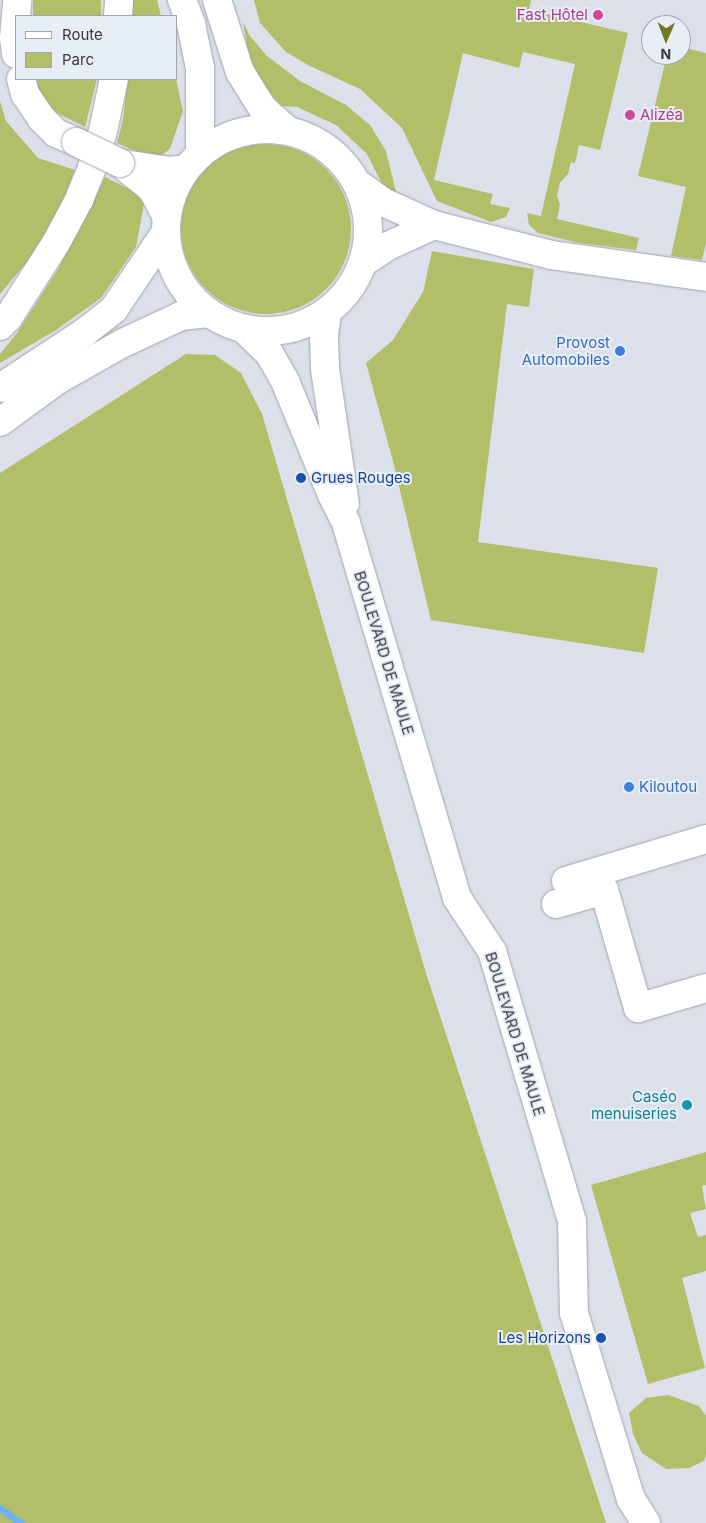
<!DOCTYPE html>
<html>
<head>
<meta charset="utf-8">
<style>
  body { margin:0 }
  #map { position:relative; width:706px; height:1523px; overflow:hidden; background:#dbe0eb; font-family:Inter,sans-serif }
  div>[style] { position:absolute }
  .green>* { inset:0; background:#b3be68; transform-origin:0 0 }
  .round { border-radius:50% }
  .stream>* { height:7px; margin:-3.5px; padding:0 3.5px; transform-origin:3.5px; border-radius:3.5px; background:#70b1f6 }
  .roads { filter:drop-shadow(0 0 1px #9fa4ae) drop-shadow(0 0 1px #9fa4ae) }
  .street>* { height:28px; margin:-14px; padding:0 14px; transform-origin:14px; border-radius:14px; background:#fff }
  .secondary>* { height:28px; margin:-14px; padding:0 14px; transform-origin:14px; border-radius:14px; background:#fff }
  .primary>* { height:28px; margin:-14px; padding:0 14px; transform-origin:14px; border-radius:14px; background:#fff }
  .primary>.ring { margin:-14px; padding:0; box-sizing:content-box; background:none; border:28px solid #fff; border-radius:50% }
  .bridges { filter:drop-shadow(0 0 1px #9fa4ae) drop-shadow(0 0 1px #9fa4ae) }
  .street-bridge>* { height:28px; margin:-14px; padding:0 14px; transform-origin:14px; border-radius:14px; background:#fff }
  .dots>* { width:14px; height:14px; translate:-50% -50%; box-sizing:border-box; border:2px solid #e8eef8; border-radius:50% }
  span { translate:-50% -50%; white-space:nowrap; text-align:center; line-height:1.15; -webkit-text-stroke:4px #e8eef8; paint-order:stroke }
  .hotel-label { font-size:15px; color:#b23c85 }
  .right { translate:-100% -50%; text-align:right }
  .left { translate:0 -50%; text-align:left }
  .shop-label { font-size:15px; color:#366cbe }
  .transit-label { font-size:15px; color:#164399 }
  .street-label { font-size:15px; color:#36393c }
  .culture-label { font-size:15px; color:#0d838f }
  .legend { position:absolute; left:15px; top:15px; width:162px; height:65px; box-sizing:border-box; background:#e8eef8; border:1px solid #a1a6ad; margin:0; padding:6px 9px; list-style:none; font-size:15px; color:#36393c }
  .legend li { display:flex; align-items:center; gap:10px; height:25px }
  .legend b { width:25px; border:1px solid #a1a6ad }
  .north { position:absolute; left:641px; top:15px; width:50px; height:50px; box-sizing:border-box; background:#e8eef8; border:1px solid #a1a6ad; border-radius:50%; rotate:181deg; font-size:14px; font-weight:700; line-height:20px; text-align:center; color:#36393c }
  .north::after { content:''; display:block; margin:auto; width:18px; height:22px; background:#727822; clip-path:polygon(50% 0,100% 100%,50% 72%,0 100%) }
</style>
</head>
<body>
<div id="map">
  <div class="green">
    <i style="left:33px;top:0;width:68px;height:16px"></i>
    <i style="clip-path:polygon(131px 0,157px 0,161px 16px,132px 16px)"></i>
    <i style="clip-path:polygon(254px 0,531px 0,529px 10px,628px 33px,600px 150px,579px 145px,575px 163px,571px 162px,568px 174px,560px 183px,557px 195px,560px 205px,557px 219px,639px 238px,636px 250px,579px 243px,538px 233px,529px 225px,527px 213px,541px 216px,575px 64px,523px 52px,519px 68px,463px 53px,434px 180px,493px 194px,490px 204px,510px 208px,506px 217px,491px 222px,437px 201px,402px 128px,360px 89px,308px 65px,286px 52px,260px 23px)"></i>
    <i style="clip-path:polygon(243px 22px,250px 36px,267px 56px,300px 81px,346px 105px,370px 125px,386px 151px,397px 196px,386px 192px,367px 154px,336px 125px,297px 107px,282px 106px,264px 86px,249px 57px)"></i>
    <i style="clip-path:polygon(681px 47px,706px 53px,706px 243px,702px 260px,671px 256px,686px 187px,638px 176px,667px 55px,681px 55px)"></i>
    <i style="clip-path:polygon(36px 79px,97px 79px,85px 127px,57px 113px,40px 96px)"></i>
    <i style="clip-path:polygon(128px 79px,176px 79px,183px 111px,170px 149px,159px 157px,140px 153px,117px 143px,123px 120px)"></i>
    <i style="clip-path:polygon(0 101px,6px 121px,38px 158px,75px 170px,48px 237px,0 294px)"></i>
    <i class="round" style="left:181px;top:144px;width:170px;height:170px"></i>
    <i style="clip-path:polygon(105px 177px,135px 192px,144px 204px,136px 247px,101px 298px,56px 330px,0 363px,0 354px,17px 333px,57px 271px)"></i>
    <i style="clip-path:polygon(432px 251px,534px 269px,529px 307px,507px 304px,478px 542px,658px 568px,644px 653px,431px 620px,394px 465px,366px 363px,393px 340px,423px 292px)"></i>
    <i style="clip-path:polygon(186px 354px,215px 355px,241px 373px,262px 414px,426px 973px,606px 1523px,0 1523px,0 473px)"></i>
    <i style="clip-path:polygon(706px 1152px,706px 1185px,702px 1186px,706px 1209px,690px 1213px,698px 1237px,706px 1235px,706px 1271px,682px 1278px,705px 1368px,648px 1384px,591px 1185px)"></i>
    <i style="clip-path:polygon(668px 1395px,699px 1406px,706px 1416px,706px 1455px,704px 1461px,689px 1468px,666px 1469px,642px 1453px,633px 1434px,629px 1413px,646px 1398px)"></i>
  </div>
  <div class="stream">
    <i style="left:0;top:1508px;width:26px;rotate:36deg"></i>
  </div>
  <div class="roads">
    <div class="street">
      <i style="left:16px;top:54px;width:16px;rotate:-97deg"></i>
      <i style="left:14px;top:38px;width:38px;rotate:-85deg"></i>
      <i style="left:21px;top:79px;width:16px;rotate:75deg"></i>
      <i style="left:25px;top:94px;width:29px;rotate:56deg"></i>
      <i style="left:41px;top:118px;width:21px;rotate:45deg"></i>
      <i style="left:56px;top:133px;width:22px;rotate:24deg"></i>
      <i style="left:120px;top:163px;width:41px;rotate:39.1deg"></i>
      <i style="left:152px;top:189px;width:32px;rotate:62deg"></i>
      <i style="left:124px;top:164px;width:47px;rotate:8.7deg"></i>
      <i style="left:170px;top:171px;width:16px;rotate:-7deg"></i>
      <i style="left:357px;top:183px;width:32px;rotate:36deg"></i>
      <i style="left:383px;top:202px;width:56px;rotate:24.3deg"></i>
      <i style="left:434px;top:225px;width:122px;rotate:14.3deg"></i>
      <i style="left:552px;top:255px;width:156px;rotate:8.1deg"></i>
      <i style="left:364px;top:262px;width:29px;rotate:-34deg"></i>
      <i style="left:388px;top:246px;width:51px;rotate:-24.5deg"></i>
      <i style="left:566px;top:881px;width:146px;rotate:-16.7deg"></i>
      <i style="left:556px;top:904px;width:50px;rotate:-16.3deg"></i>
      <i style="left:604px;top:890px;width:123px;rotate:73.9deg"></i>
      <i style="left:638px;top:1008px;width:71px;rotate:-16.4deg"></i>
    </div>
    <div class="secondary">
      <i style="left:327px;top:312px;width:26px;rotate:97deg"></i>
      <i style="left:324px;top:338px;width:31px;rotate:88deg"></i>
      <i style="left:325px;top:369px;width:136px;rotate:81.6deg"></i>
      <i style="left:244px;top:329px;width:35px;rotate:44deg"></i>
      <i style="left:269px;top:353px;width:32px;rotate:60deg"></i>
      <i style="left:285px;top:381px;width:123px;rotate:67.6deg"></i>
      <i style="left:332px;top:495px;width:31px;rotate:63deg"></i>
      <i style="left:346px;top:523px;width:391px;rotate:73.5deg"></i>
      <i style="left:457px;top:898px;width:64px;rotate:56.6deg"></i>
      <i style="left:492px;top:951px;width:282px;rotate:73.5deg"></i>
      <i style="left:572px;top:1221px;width:92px;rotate:88.8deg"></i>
      <i style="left:574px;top:1313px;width:195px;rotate:73deg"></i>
      <i style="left:631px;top:1499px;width:28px;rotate:58deg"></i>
    </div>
    <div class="primary">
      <i style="left:182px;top:0;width:26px;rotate:69deg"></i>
      <i style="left:191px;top:24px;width:45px;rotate:78.4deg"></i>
      <i style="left:200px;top:68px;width:86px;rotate:90deg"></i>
      <i style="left:217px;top:0;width:76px;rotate:72.3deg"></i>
      <i style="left:240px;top:72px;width:44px;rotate:58.1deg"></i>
      <i style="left:263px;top:109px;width:33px;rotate:41deg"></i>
      <i style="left:118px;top:16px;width:16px;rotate:-86deg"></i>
      <i class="ring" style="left:166px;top:129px;width:174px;height:174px"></i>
      <i style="left:0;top:326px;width:11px;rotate:-45deg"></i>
      <i style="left:8px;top:318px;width:89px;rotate:-57.4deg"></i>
      <i style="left:56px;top:243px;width:49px;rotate:-61.9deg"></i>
      <i style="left:79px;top:200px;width:35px;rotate:-68deg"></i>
      <i style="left:92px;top:167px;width:38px;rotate:-73deg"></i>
      <i style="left:103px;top:131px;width:53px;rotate:-78.1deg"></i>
      <i style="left:0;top:388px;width:102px;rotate:-33.4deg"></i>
      <i style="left:85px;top:332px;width:37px;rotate:-38deg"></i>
      <i style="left:114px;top:309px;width:93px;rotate:-56deg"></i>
      <i style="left:0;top:422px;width:73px;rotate:-36.1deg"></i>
      <i style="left:59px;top:379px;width:73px;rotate:-29.4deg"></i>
      <i style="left:123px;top:343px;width:64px;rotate:-25deg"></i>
      <i style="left:181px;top:316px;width:28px;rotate:-6deg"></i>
    </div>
  </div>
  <div class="bridges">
    <div class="street-bridge">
      <i style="left:76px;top:142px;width:49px;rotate:25.5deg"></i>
    </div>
  </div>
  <div class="dots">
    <i style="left:598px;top:15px;background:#d1479c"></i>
    <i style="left:630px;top:115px;background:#d1479c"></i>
    <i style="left:620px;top:351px;background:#3f7fe0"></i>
    <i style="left:301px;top:478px;background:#1a4fb4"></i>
    <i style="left:629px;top:787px;background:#3f7fe0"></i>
    <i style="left:687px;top:1105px;background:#0f9aa8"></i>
    <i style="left:601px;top:1338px;background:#1a4fb4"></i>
  </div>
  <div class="hotel-label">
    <span class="right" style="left:588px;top:15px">Fast Hôtel</span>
    <span class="left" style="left:640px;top:115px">Alizéa</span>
  </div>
  <div class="shop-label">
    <span class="right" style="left:610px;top:351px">Provost<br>Automobiles</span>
    <span class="left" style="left:639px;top:787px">Kiloutou</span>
  </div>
  <div class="transit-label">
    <span class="left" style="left:311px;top:478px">Grues Rouges</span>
    <span class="right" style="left:591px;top:1338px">Les Horizons</span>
  </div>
  <div class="street-label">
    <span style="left:384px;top:653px;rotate:73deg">BOULEVARD DE MAULE</span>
    <span style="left:515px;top:1034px;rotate:73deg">BOULEVARD DE MAULE</span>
  </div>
  <div class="culture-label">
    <span class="right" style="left:677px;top:1105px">Caséo<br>menuiseries</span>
  </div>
  <ul class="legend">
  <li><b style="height:6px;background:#fff"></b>Route</li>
  <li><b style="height:14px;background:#b3be68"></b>Parc</li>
  </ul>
  <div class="north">N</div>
</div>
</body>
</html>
